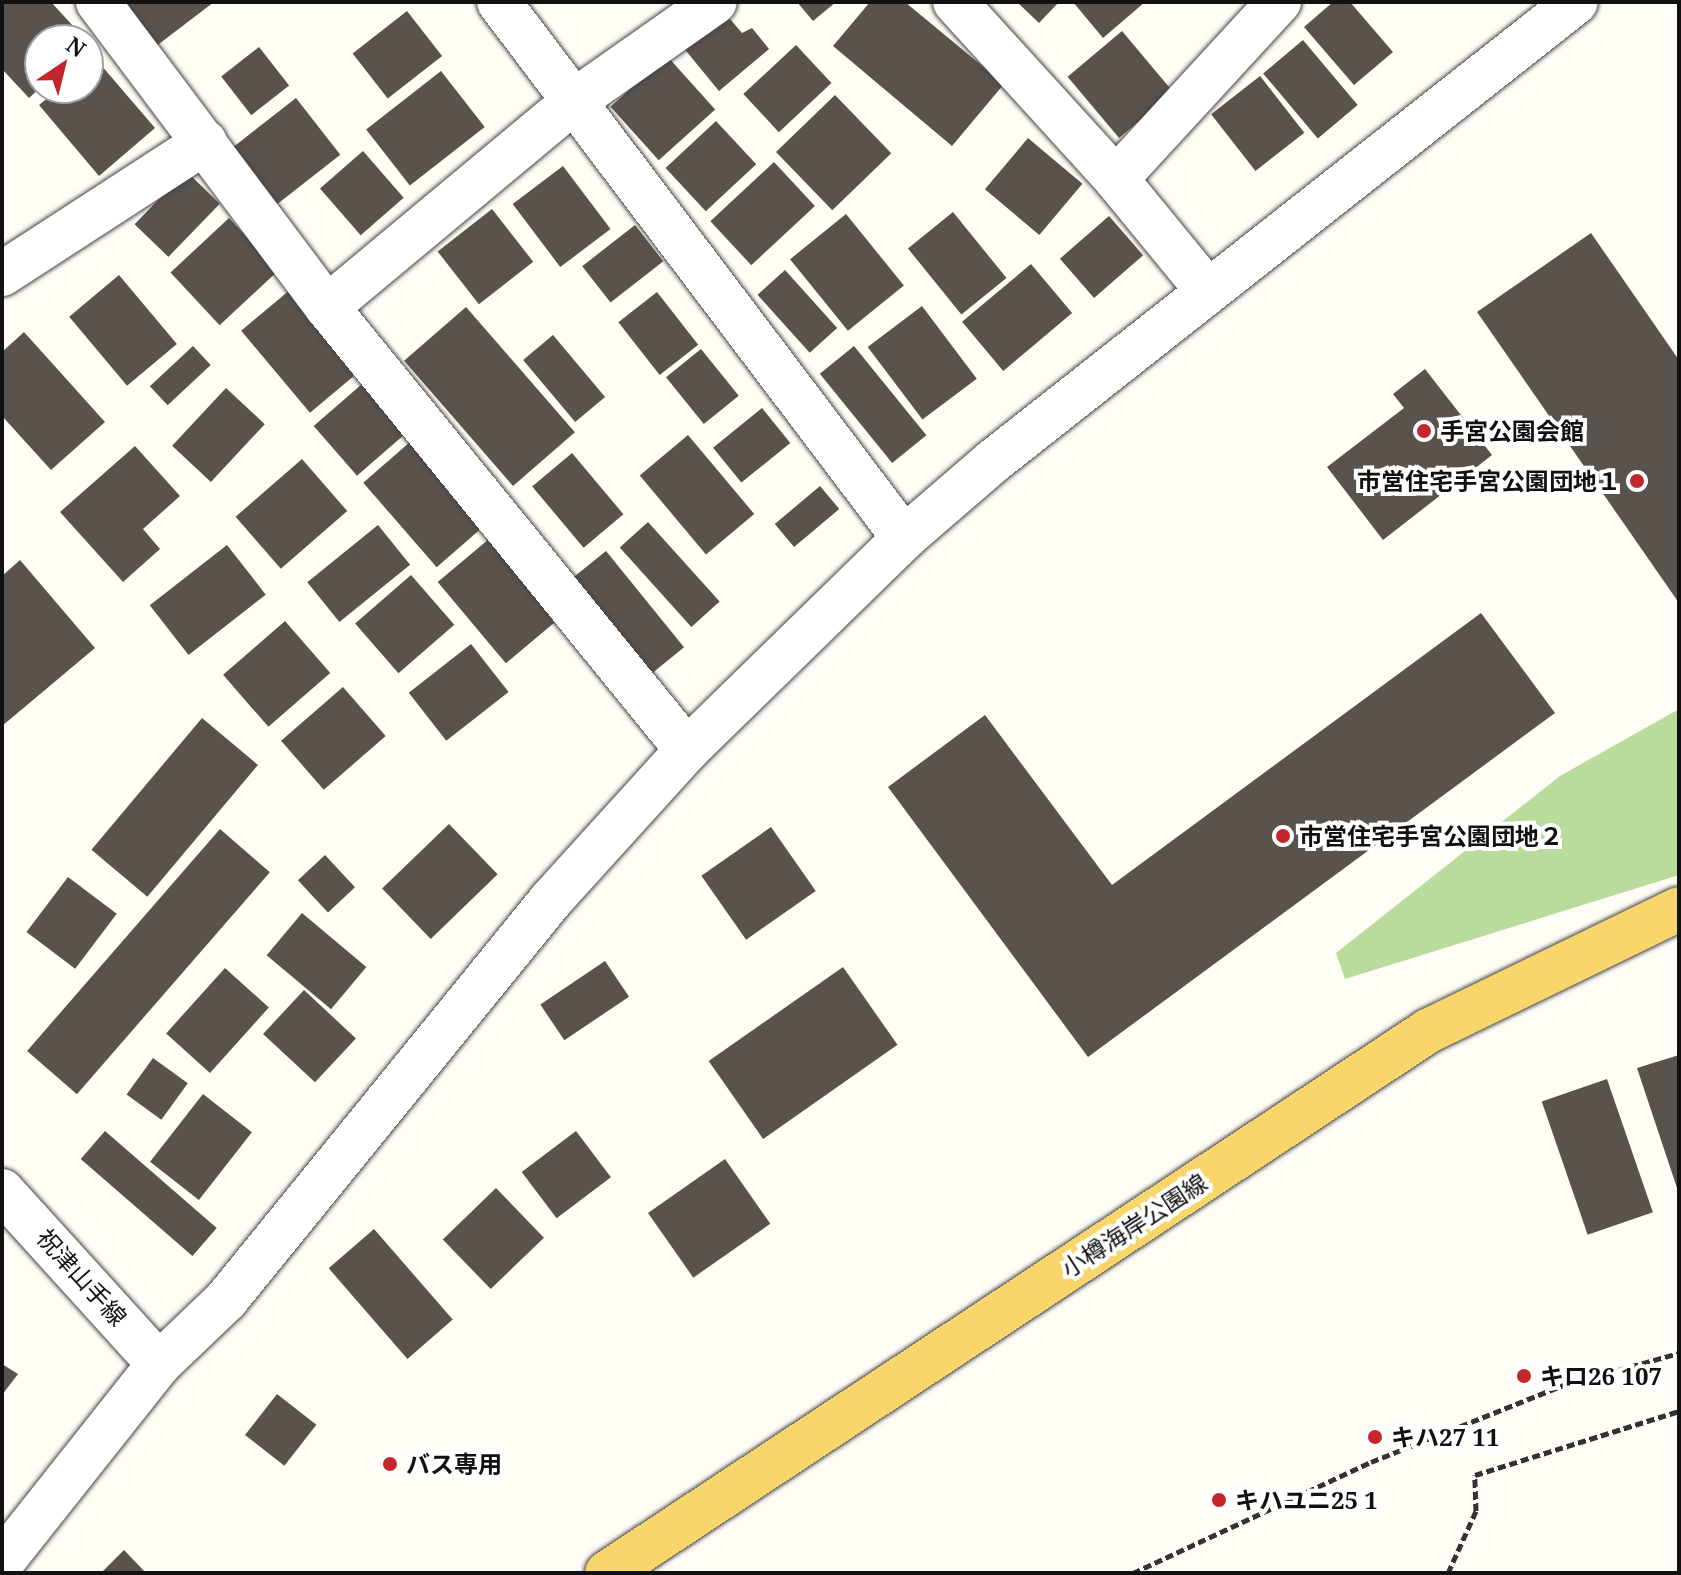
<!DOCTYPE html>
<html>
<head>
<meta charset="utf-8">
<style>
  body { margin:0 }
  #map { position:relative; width:1681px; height:1575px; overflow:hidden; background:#fffdf5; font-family:"Noto Serif","Noto Sans JP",serif }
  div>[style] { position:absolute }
  .forest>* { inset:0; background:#b9dc9c }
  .building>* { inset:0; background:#5a524d; transform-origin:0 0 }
  .path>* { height:5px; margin-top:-2.5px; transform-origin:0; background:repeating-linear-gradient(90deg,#333 0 8px,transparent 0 12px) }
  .roads { filter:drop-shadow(0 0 2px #444) drop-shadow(0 0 2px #444) }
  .minor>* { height:44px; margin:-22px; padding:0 22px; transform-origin:22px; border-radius:22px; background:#fff }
  .major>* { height:44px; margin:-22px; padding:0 22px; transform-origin:22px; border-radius:22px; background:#f9d66b }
  .dots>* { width:22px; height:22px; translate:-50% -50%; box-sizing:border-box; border:4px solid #fff; border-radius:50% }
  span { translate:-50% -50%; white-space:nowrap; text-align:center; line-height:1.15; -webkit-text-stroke:8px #fff; paint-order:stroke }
  .poi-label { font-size:24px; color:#111; font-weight:700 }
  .left { translate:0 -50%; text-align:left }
  .right { translate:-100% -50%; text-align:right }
  .street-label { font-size:24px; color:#111 }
  .frame { position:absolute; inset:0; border:4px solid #111; pointer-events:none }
  .north { position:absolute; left:24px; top:24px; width:80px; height:80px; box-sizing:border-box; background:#fff; border:2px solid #a0a0a0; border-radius:50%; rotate:35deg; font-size:22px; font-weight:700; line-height:32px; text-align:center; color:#111 }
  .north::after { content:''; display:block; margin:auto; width:28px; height:36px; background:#c4262e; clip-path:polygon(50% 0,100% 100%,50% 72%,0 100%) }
</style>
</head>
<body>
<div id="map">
  <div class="forest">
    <i style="clip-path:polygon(1679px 709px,1679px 875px,1345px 979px,1336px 953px,1560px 776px)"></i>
  </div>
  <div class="building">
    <i style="clip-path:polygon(2px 2px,51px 2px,86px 40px,40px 40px,40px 88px,29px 98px,2px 69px)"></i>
    <i style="clip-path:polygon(120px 2px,214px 2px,155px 47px)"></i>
    <i style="clip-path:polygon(797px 2px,836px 2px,813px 21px)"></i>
    <i style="clip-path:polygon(870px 2px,905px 2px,1004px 84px,952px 146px,833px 46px)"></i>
    <i style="clip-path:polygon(1017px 2px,1059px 2px,1039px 23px)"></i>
    <i style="clip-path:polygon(1073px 2px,1145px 2px,1103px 38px)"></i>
    <i style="clip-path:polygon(1333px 2px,1350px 2px,1393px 52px,1354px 85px,1304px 27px)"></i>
    <i style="left:407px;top:11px;width:57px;height:69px;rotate:52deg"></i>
    <i style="clip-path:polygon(724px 12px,742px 33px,752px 28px,769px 49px,719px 91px,682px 46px)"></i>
    <i style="left:1122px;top:31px;width:80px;height:71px;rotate:50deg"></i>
    <i style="left:1303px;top:40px;width:85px;height:52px;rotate:50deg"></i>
    <i style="left:796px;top:45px;width:52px;height:72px;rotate:47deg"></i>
    <i style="left:259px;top:47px;width:49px;height:48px;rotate:52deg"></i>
    <i style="left:667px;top:56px;width:72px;height:76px;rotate:48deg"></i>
    <i style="clip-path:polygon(95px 58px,155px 128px,99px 176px,39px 105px,60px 88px,88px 88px,88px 64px)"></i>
    <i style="left:441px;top:71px;width:71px;height:95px;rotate:52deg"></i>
    <i style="left:1260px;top:76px;width:72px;height:62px;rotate:52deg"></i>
    <i style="left:835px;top:95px;width:81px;height:82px;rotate:46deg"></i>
    <i style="left:296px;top:98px;width:72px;height:86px;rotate:52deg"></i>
    <i style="left:716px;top:121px;width:59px;height:69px;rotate:47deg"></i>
    <i style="left:1028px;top:138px;width:71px;height:67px;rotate:40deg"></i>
    <i style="left:363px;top:151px;width:62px;height:57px;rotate:49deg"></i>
    <i style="left:774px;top:162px;width:60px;height:87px;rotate:47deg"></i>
    <i style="left:563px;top:166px;width:79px;height:63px;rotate:53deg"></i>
    <i style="left:186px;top:171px;width:47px;height:74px;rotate:44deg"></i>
    <i style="left:492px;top:209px;width:67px;height:69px;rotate:52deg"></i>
    <i style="left:953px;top:212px;width:85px;height:58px;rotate:51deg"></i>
    <i style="left:846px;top:214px;width:92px;height:72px;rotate:51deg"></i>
    <i style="left:1109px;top:216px;width:52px;height:65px;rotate:49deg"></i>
    <i style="left:229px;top:218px;width:72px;height:80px;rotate:47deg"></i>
    <i style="left:635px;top:225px;width:46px;height:67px;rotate:52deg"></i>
    <i style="clip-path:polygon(1591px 233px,1679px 360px,1679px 603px,1477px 312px)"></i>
    <i style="left:1031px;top:264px;width:64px;height:90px;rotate:50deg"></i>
    <i style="left:785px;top:270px;width:78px;height:37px;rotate:48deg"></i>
    <i style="left:119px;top:275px;width:90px;height:65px;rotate:50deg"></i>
    <i style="left:291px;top:289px;width:107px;height:65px;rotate:50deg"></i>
    <i style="left:657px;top:292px;width:67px;height:49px;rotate:52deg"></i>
    <i style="left:922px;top:306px;width:91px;height:68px;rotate:53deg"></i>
    <i style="left:466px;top:307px;width:166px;height:82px;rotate:49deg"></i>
    <i style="clip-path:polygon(24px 332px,105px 422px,51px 470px,2px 416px,2px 352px)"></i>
    <i style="left:553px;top:335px;width:81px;height:39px;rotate:50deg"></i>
    <i style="left:193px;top:346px;width:26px;height:59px;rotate:47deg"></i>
    <i style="left:854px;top:346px;width:115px;height:44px;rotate:51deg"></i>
    <i style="left:701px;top:349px;width:60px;height:45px;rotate:51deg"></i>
    <i style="clip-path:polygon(1425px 369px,1492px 455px,1383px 540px,1327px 467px,1404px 408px,1393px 394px)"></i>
    <i style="left:362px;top:384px;width:66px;height:64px;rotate:49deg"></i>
    <i style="left:226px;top:388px;width:53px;height:79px;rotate:43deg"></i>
    <i style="left:762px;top:408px;width:45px;height:63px;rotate:51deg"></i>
    <i style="left:688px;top:435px;width:103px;height:63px;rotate:50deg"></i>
    <i style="left:410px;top:442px;width:112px;height:62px;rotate:49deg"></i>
    <i style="clip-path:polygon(135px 446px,180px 496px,143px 529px,160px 549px,123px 582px,60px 512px)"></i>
    <i style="left:572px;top:453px;width:80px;height:52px;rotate:50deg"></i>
    <i style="left:302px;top:459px;width:69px;height:88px;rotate:49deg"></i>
    <i style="left:820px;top:486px;width:30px;height:59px;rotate:50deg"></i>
    <i style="left:648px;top:522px;width:107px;height:38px;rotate:48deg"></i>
    <i style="left:378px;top:525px;width:51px;height:91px;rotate:51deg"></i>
    <i style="left:489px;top:539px;width:106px;height:67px;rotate:50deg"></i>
    <i style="left:227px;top:545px;width:63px;height:98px;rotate:52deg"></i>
    <i style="left:606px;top:551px;width:124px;height:55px;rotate:51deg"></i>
    <i style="clip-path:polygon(20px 560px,95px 648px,2px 726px,2px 576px)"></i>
    <i style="left:411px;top:575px;width:66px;height:74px;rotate:49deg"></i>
    <i style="clip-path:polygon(1481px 613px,1555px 713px,1088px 1057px,888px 787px,985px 715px,1112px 885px)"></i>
    <i style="left:285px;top:621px;width:69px;height:82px;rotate:49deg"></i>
    <i style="left:471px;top:644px;width:61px;height:79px;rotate:52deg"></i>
    <i style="left:343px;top:687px;width:65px;height:82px;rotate:49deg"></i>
    <i style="left:202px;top:718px;width:73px;height:172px;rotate:40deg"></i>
    <i style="left:449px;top:824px;width:70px;height:93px;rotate:46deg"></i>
    <i style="left:771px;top:827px;width:78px;height:85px;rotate:55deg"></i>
    <i style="left:220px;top:829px;width:66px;height:294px;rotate:41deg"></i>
    <i style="left:325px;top:855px;width:44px;height:37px;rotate:47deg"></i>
    <i style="left:68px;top:877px;width:61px;height:69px;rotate:37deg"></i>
    <i style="left:302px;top:913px;width:84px;height:55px;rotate:40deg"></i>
    <i style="left:605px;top:961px;width:43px;height:78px;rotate:56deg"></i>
    <i style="left:843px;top:967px;width:95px;height:164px;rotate:55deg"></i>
    <i style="left:225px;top:968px;width:59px;height:88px;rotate:42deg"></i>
    <i style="left:304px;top:990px;width:71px;height:60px;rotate:43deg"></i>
    <i style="clip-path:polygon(1679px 1055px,1679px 1191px,1678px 1191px,1637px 1068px)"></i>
    <i style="left:153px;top:1058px;width:43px;height:45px;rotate:36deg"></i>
    <i style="left:1607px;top:1079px;width:141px;height:69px;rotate:71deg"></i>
    <i style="left:203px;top:1094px;width:62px;height:86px;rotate:38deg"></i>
    <i style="left:105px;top:1131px;width:148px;height:37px;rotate:41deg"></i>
    <i style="left:576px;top:1131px;width:58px;height:68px;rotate:53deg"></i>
    <i style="left:725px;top:1159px;width:79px;height:94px;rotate:55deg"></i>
    <i style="left:496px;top:1188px;width:69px;height:74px;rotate:46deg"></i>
    <i style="left:374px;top:1229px;width:120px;height:60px;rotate:49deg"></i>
    <i style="clip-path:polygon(2px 1364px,18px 1374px,2px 1395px)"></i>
    <i style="left:277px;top:1394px;width:50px;height:52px;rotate:38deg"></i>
    <i style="clip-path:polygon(124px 1550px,146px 1573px,101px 1573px)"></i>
  </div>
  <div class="path">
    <i style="left:1133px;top:1573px;width:263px;rotate:-25deg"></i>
    <i style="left:1371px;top:1462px;width:205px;rotate:-21.8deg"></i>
    <i style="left:1561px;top:1386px;width:123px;rotate:-15.6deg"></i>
    <i style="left:1448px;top:1573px;width:68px;rotate:-65.7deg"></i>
    <i style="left:1476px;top:1511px;width:36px;rotate:-92deg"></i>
    <i style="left:1475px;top:1475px;width:214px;rotate:-17.4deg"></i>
  </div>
  <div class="roads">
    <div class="minor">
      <i style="left:98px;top:2px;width:381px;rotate:53.1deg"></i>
      <i style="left:327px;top:307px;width:571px;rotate:50.9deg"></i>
      <i style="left:499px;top:2px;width:672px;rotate:52.93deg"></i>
      <i style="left:955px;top:2px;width:239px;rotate:47.7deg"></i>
      <i style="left:1116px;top:179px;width:144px;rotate:50.7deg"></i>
      <i style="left:1116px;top:179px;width:241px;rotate:-47.4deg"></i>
      <i style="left:2px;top:274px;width:242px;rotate:-33deg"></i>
      <i style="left:327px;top:307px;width:322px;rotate:-39.8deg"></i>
      <i style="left:574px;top:101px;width:172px;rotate:-35.1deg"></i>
      <i style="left:2px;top:1191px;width:234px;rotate:47.8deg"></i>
      <i style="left:2px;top:1562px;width:253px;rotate:-51.6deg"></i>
      <i style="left:159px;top:1364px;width:93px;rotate:-43.7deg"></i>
      <i style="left:226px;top:1300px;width:515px;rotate:-50.91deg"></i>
      <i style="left:551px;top:900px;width:202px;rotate:-47.8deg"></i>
      <i style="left:687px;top:750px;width:303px;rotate:-44.3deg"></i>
      <i style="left:904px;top:538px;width:116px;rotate:-40.8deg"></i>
      <i style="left:992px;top:462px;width:743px;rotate:-38.23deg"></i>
    </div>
    <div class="major">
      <i style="left:607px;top:1573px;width:984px;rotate:-33.43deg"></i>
      <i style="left:1428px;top:1031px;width:279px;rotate:-25.9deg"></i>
    </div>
  </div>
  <div class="dots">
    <i style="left:1424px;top:431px;background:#c4262e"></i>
    <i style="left:1637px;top:481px;background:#c4262e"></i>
    <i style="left:1283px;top:836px;background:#c4262e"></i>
    <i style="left:1524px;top:1376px;background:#c4262e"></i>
    <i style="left:1375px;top:1437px;background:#c4262e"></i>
    <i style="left:390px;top:1464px;background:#c4262e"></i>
    <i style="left:1219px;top:1500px;background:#c4262e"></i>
  </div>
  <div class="poi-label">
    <span class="left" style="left:1440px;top:431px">手宮公園会館</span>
    <span class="right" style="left:1621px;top:481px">市営住宅手宮公園団地１</span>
    <span class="left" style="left:1299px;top:836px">市営住宅手宮公園団地２</span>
    <span class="left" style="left:1540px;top:1376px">キロ26 107</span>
    <span class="left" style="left:1391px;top:1437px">キハ27 11</span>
    <span class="left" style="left:406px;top:1464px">バス専用</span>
    <span class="left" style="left:1235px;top:1500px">キハユニ25 1</span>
  </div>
  <div class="street-label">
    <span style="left:1134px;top:1225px;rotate:-33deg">小樽海岸公園線</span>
    <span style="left:82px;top:1277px;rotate:48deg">祝津山手線</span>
  </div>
  <div class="frame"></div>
  <div class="north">N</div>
</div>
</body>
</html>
